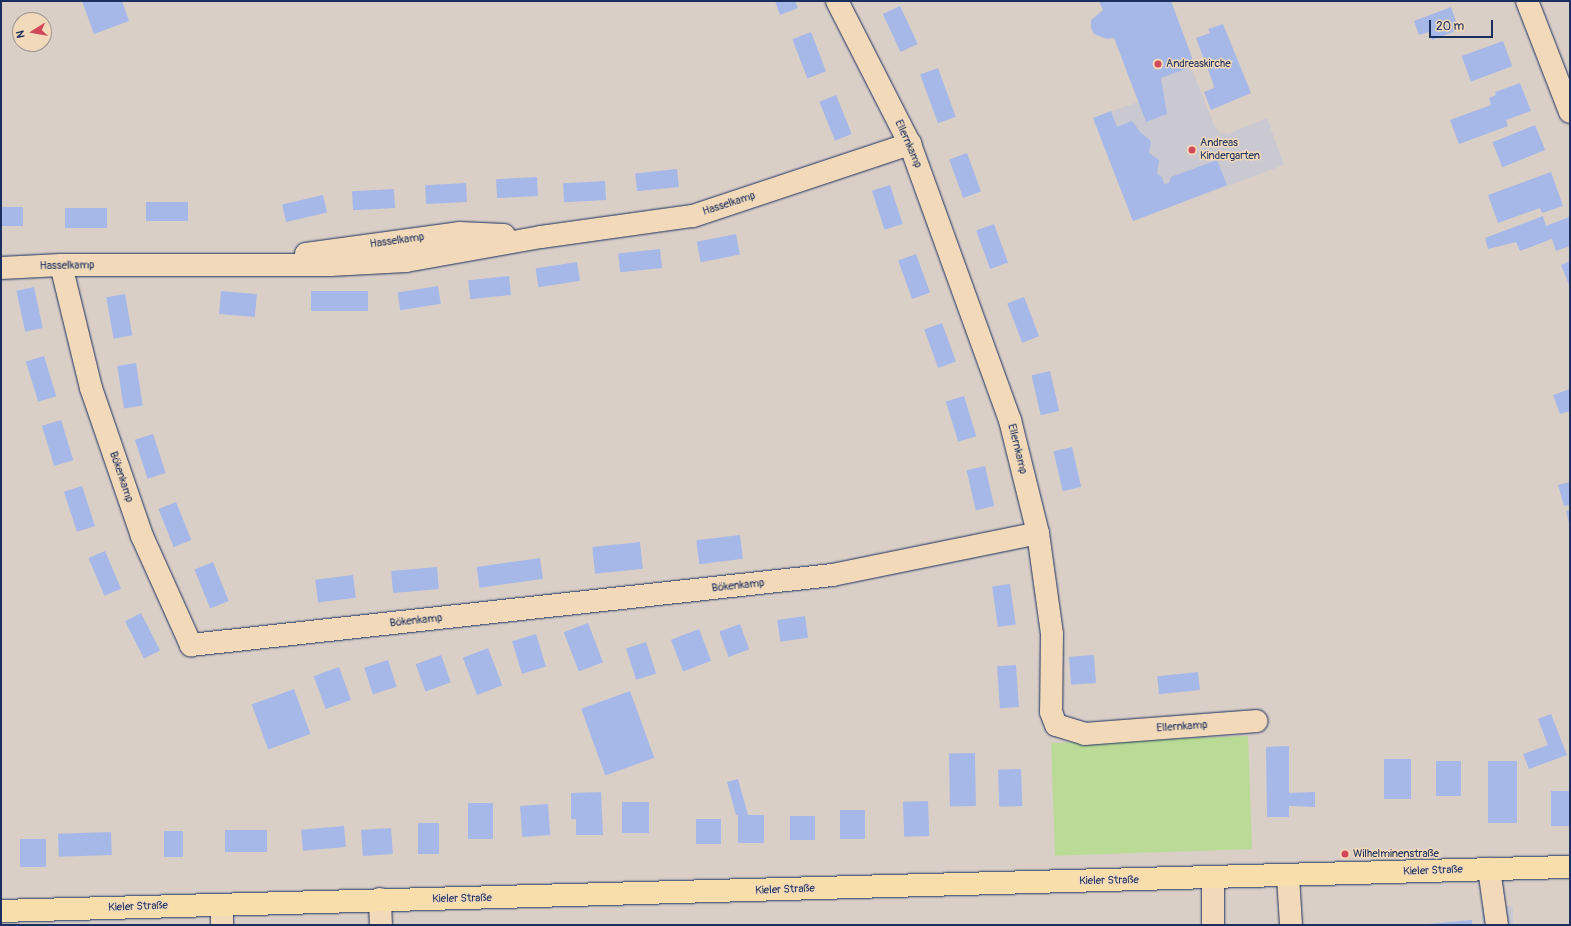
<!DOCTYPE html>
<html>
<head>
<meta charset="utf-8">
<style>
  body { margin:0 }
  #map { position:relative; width:1571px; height:926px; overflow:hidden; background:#dacfc7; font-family:Pangolin,sans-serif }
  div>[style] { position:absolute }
  .built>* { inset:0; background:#cac8d1; transform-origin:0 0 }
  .green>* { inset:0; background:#b9db95; transform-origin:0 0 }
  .building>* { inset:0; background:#a6b8e7; transform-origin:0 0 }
  .roads { filter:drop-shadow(0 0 1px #1b2f5e) drop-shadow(0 0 1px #1b2f5e) }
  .minor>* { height:22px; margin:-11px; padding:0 11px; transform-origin:11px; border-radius:11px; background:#f1d9b9 }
  .major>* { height:22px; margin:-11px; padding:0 11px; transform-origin:11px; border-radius:11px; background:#f8deab }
  .dots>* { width:11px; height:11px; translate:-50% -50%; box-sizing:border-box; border:2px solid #f1d9b9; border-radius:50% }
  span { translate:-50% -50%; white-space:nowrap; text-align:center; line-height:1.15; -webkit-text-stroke:3px #f1d9b9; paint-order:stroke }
  .poi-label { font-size:11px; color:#1b2f5e }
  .left { translate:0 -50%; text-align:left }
  .street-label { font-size:11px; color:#1b2f5e }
  .frame { position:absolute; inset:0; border:2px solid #1b2f5e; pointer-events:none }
  .north { position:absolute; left:12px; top:12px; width:40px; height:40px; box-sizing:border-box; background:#f1d9b9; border:1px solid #9b9595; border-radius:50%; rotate:259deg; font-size:11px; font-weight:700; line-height:16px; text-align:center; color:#1b2f5e }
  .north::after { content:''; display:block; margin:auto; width:14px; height:18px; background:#d1495b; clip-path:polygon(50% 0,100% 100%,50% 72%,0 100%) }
  .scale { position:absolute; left:1429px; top:20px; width:64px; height:18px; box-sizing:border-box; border:2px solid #1b2f5e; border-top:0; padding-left:5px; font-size:12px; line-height:14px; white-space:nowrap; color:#1b2f5e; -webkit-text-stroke:3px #f1d9b9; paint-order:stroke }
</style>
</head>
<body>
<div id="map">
  <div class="built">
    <i style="clip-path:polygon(1191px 67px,1215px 127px,1220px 133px,1228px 134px,1267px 118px,1284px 165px,1133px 221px,1093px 118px,1138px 102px,1146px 122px,1167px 114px,1161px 78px)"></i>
    <i style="left:1482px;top:906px;width:31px;height:19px"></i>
  </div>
  <div class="green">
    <i style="left:1248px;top:736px;width:113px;height:197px;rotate:88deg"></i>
  </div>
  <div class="building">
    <i style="clip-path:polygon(82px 1px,122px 1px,129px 21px,94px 34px)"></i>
    <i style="clip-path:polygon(775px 1px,795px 1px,798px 8px,780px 15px)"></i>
    <i style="clip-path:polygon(1099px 1px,1171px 1px,1193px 60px,1191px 67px,1161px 78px,1167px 114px,1146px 122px,1114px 38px,1107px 39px,1094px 34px,1091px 28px,1091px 20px,1103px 10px)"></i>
    <i style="left:900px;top:6px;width:42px;height:19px;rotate:65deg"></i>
    <i style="clip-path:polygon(1451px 7px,1459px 30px,1432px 40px,1429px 32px,1419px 35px,1414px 21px)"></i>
    <i style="clip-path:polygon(1223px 24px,1251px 93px,1211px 110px,1204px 92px,1214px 88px,1213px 83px,1196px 38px,1210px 33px,1208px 29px)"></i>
    <i style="left:811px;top:32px;width:42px;height:20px;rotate:69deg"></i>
    <i style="left:1503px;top:41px;width:27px;height:44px;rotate:70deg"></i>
    <i style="left:938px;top:68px;width:52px;height:19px;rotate:70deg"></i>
    <i style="clip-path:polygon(1520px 83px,1531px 111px,1506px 120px,1508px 126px,1459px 144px,1450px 120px,1491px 105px,1489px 98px,1496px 95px,1495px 92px)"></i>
    <i style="left:836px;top:95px;width:42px;height:18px;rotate:68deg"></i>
    <i style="clip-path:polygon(1111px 111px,1117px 127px,1132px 121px,1140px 132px,1151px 141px,1149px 153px,1159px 160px,1157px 174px,1162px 177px,1164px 184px,1169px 183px,1171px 177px,1217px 160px,1227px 185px,1133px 221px,1093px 118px)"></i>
    <i style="left:1535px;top:125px;width:27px;height:46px;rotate:68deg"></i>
    <i style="left:967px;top:153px;width:41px;height:19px;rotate:70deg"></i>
    <i style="left:677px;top:169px;width:18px;height:42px;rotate:84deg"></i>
    <i style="clip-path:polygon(1551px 172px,1563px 206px,1542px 213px,1540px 208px,1498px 223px,1488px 195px)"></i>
    <i style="left:537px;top:177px;width:19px;height:41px;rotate:87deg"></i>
    <i style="left:605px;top:181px;width:19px;height:42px;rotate:87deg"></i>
    <i style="left:466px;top:183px;width:19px;height:41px;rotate:87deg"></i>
    <i style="left:890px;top:185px;width:41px;height:19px;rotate:72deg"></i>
    <i style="left:394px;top:189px;width:19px;height:42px;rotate:87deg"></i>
    <i style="left:323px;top:195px;width:18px;height:42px;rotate:77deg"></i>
    <i style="left:146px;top:202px;width:42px;height:19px"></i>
    <i style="left:1px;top:207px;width:22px;height:19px"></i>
    <i style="left:107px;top:208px;width:20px;height:42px;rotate:90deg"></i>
    <i style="clip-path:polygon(1543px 216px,1546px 226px,1569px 217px,1570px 246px,1556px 251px,1552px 239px,1520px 251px,1516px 242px,1488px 249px,1485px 238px)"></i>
    <i style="left:994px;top:224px;width:41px;height:19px;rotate:70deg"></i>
    <i style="left:736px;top:234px;width:21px;height:40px;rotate:79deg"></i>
    <i style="left:660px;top:249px;width:19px;height:42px;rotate:84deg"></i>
    <i style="left:916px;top:254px;width:41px;height:19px;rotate:70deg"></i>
    <i style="clip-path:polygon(1570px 261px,1570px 287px,1561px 265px)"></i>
    <i style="left:577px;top:262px;width:19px;height:42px;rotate:81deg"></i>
    <i style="left:509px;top:276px;width:19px;height:41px;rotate:84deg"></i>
    <i style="left:438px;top:286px;width:18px;height:41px;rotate:81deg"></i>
    <i style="left:34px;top:287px;width:42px;height:18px;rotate:78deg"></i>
    <i style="left:221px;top:291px;width:36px;height:23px;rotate:5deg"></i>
    <i style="left:368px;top:291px;width:20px;height:57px;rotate:90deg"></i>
    <i style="left:125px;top:294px;width:42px;height:19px;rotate:80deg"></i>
    <i style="left:1024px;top:297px;width:42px;height:18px;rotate:69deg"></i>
    <i style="left:942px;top:323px;width:41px;height:19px;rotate:70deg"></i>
    <i style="left:44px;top:356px;width:42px;height:19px;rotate:73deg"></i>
    <i style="left:136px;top:363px;width:43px;height:19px;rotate:81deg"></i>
    <i style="left:1050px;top:371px;width:41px;height:19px;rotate:77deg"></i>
    <i style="clip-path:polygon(1570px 389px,1570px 411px,1560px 414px,1553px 395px)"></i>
    <i style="left:964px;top:396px;width:42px;height:19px;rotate:73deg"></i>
    <i style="left:61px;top:420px;width:42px;height:20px;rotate:73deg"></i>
    <i style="left:153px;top:434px;width:41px;height:19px;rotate:72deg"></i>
    <i style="left:1072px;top:447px;width:41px;height:19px;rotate:77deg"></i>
    <i style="left:985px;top:466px;width:41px;height:19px;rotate:77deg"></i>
    <i style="clip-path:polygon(1570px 482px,1570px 505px,1564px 506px,1558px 485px)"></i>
    <i style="left:82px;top:486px;width:42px;height:19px;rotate:72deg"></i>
    <i style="left:176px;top:502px;width:41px;height:19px;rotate:68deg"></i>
    <i style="clip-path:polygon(1570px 510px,1570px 523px,1569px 523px,1566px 511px)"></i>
    <i style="left:740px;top:535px;width:24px;height:44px;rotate:83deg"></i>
    <i style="left:640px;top:542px;width:27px;height:48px;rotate:84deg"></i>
    <i style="left:105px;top:551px;width:41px;height:18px;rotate:67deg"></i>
    <i style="left:540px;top:558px;width:21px;height:64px;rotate:82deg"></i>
    <i style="left:213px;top:562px;width:42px;height:20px;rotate:68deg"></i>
    <i style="left:437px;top:567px;width:22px;height:46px;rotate:85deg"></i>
    <i style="left:353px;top:575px;width:23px;height:38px;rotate:83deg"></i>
    <i style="left:1010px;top:584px;width:41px;height:18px;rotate:82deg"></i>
    <i style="left:141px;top:613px;width:42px;height:18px;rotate:63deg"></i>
    <i style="left:805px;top:616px;width:22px;height:28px;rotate:82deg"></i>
    <i style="left:588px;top:623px;width:42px;height:26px;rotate:69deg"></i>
    <i style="left:740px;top:624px;width:27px;height:22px;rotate:70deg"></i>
    <i style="left:699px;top:629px;width:34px;height:30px;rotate:69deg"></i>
    <i style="left:536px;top:634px;width:34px;height:25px;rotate:73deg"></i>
    <i style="left:646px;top:642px;width:33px;height:21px;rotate:72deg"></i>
    <i style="left:488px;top:648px;width:40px;height:27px;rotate:69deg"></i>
    <i style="left:441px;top:655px;width:29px;height:27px;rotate:70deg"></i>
    <i style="left:1094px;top:655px;width:28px;height:25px;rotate:86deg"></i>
    <i style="left:388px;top:660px;width:28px;height:25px;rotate:72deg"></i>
    <i style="left:1016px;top:665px;width:42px;height:19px;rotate:86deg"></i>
    <i style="left:339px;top:667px;width:35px;height:27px;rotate:70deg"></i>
    <i style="left:1198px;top:672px;width:18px;height:41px;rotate:84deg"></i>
    <i style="left:294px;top:689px;width:48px;height:45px;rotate:70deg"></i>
    <i style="left:630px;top:691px;width:71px;height:52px;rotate:70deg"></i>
    <i style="clip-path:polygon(1551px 714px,1567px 755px,1529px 769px,1523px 754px,1548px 745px,1538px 719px)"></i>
    <i style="clip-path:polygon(1289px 746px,1289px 793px,1315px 792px,1315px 807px,1289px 806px,1289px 817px,1267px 817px,1266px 747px)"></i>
    <i style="left:975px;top:753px;width:53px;height:26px;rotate:89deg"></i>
    <i style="left:1384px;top:759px;width:27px;height:40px"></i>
    <i style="left:1436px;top:761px;width:25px;height:35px"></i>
    <i style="left:1488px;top:761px;width:29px;height:62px"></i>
    <i style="left:1021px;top:769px;width:37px;height:23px;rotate:88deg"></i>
    <i style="clip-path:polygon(738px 779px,748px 815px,764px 815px,764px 843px,738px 843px,738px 815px,736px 815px,727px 782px)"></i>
    <i style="left:1551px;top:791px;width:19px;height:35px"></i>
    <i style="clip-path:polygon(601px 792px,603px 835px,576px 835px,576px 819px,571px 819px,571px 793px)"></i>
    <i style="left:928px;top:801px;width:35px;height:25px;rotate:88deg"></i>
    <i style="left:649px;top:802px;width:31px;height:27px;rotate:90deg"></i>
    <i style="left:468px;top:803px;width:25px;height:36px"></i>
    <i style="left:548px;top:804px;width:31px;height:28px;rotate:86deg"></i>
    <i style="left:865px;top:810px;width:29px;height:25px;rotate:90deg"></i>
    <i style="left:790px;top:816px;width:25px;height:24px"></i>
    <i style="left:696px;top:819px;width:25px;height:25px"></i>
    <i style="left:418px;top:823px;width:21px;height:31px"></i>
    <i style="left:344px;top:826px;width:21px;height:43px;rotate:85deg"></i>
    <i style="left:391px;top:828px;width:26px;height:30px;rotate:86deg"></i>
    <i style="left:267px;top:830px;width:22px;height:42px;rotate:90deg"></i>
    <i style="left:183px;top:831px;width:26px;height:19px;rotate:90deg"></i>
    <i style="left:111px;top:832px;width:23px;height:53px;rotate:88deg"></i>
    <i style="left:46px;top:839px;width:28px;height:26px;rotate:90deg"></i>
    <i style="clip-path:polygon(1472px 920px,1472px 925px,1428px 925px,1428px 924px)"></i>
  </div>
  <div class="roads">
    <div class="minor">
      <i style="left:837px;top:1px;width:161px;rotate:63deg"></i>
      <i style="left:910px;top:144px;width:294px;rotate:70.1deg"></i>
      <i style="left:1010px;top:420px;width:116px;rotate:76.1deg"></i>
      <i style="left:1038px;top:533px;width:102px;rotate:82.1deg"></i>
      <i style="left:1052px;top:634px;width:78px;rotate:90.7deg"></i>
      <i style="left:1051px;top:712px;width:14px;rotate:69deg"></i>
      <i style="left:1056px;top:725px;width:30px;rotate:17deg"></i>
      <i style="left:1085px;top:734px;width:172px;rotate:-4.3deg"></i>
      <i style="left:1527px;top:1px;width:119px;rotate:68.8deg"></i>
      <i style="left:306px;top:254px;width:154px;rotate:-7.8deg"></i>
      <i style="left:459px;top:233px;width:45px;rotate:2.5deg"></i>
      <i style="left:61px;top:265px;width:127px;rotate:76.3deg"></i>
      <i style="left:91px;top:388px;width:157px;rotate:71deg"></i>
      <i style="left:142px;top:536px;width:120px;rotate:65.8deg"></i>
      <i style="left:191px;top:645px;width:645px;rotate:-6.23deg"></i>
      <i style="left:832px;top:575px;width:210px;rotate:-11.5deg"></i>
      <i style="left:1px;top:268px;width:60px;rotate:-2.9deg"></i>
      <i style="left:61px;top:265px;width:269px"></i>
      <i style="left:330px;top:265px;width:76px;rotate:-3deg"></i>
      <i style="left:406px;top:261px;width:137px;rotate:-10.1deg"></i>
      <i style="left:541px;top:237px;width:153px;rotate:-7.9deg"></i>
      <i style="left:693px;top:216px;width:229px;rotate:-18.4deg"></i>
      <i style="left:1489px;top:869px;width:57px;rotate:81.9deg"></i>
      <i style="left:1288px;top:876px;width:49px;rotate:86.5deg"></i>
      <i style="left:380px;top:899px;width:26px;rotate:88deg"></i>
      <i style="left:222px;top:905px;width:20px;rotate:90deg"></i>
      <i style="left:1213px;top:925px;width:47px;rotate:-90deg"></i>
    </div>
    <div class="major">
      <i style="left:1px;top:911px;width:1570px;rotate:-1.61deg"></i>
    </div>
  </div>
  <div class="dots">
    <i style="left:1158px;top:64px;background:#d1495b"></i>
    <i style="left:1192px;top:150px;background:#d1495b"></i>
    <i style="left:1345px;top:854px;background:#d1495b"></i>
  </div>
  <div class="poi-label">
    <span class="left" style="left:1166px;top:64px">Andreaskirche</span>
    <span class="left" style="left:1200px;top:150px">Andreas<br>Kindergarten</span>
    <span class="left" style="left:1353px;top:854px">Wilhelminenstraße</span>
  </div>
  <div class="street-label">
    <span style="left:908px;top:144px;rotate:66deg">Ellernkamp</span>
    <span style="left:729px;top:204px;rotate:-18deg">Hasselkamp</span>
    <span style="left:397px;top:241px;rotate:-8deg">Hasselkamp</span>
    <span style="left:67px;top:266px;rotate:-1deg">Hasselkamp</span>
    <span style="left:1017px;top:449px;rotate:76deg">Ellernkamp</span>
    <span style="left:121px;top:477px;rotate:71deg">Bökenkamp</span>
    <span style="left:738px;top:586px;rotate:-6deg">Bökenkamp</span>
    <span style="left:416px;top:621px;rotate:-6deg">Bökenkamp</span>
    <span style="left:1182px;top:727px;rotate:-4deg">Ellernkamp</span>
    <span style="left:1433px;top:871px;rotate:-2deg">Kieler Straße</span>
    <span style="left:1109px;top:881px;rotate:-1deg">Kieler Straße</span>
    <span style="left:785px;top:890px;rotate:-2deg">Kieler Straße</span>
    <span style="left:462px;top:899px;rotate:-1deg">Kieler Straße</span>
    <span style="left:138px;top:907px;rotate:-2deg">Kieler Straße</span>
  </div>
  <div class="frame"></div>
  <div class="north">N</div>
  <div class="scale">20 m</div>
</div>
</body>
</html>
